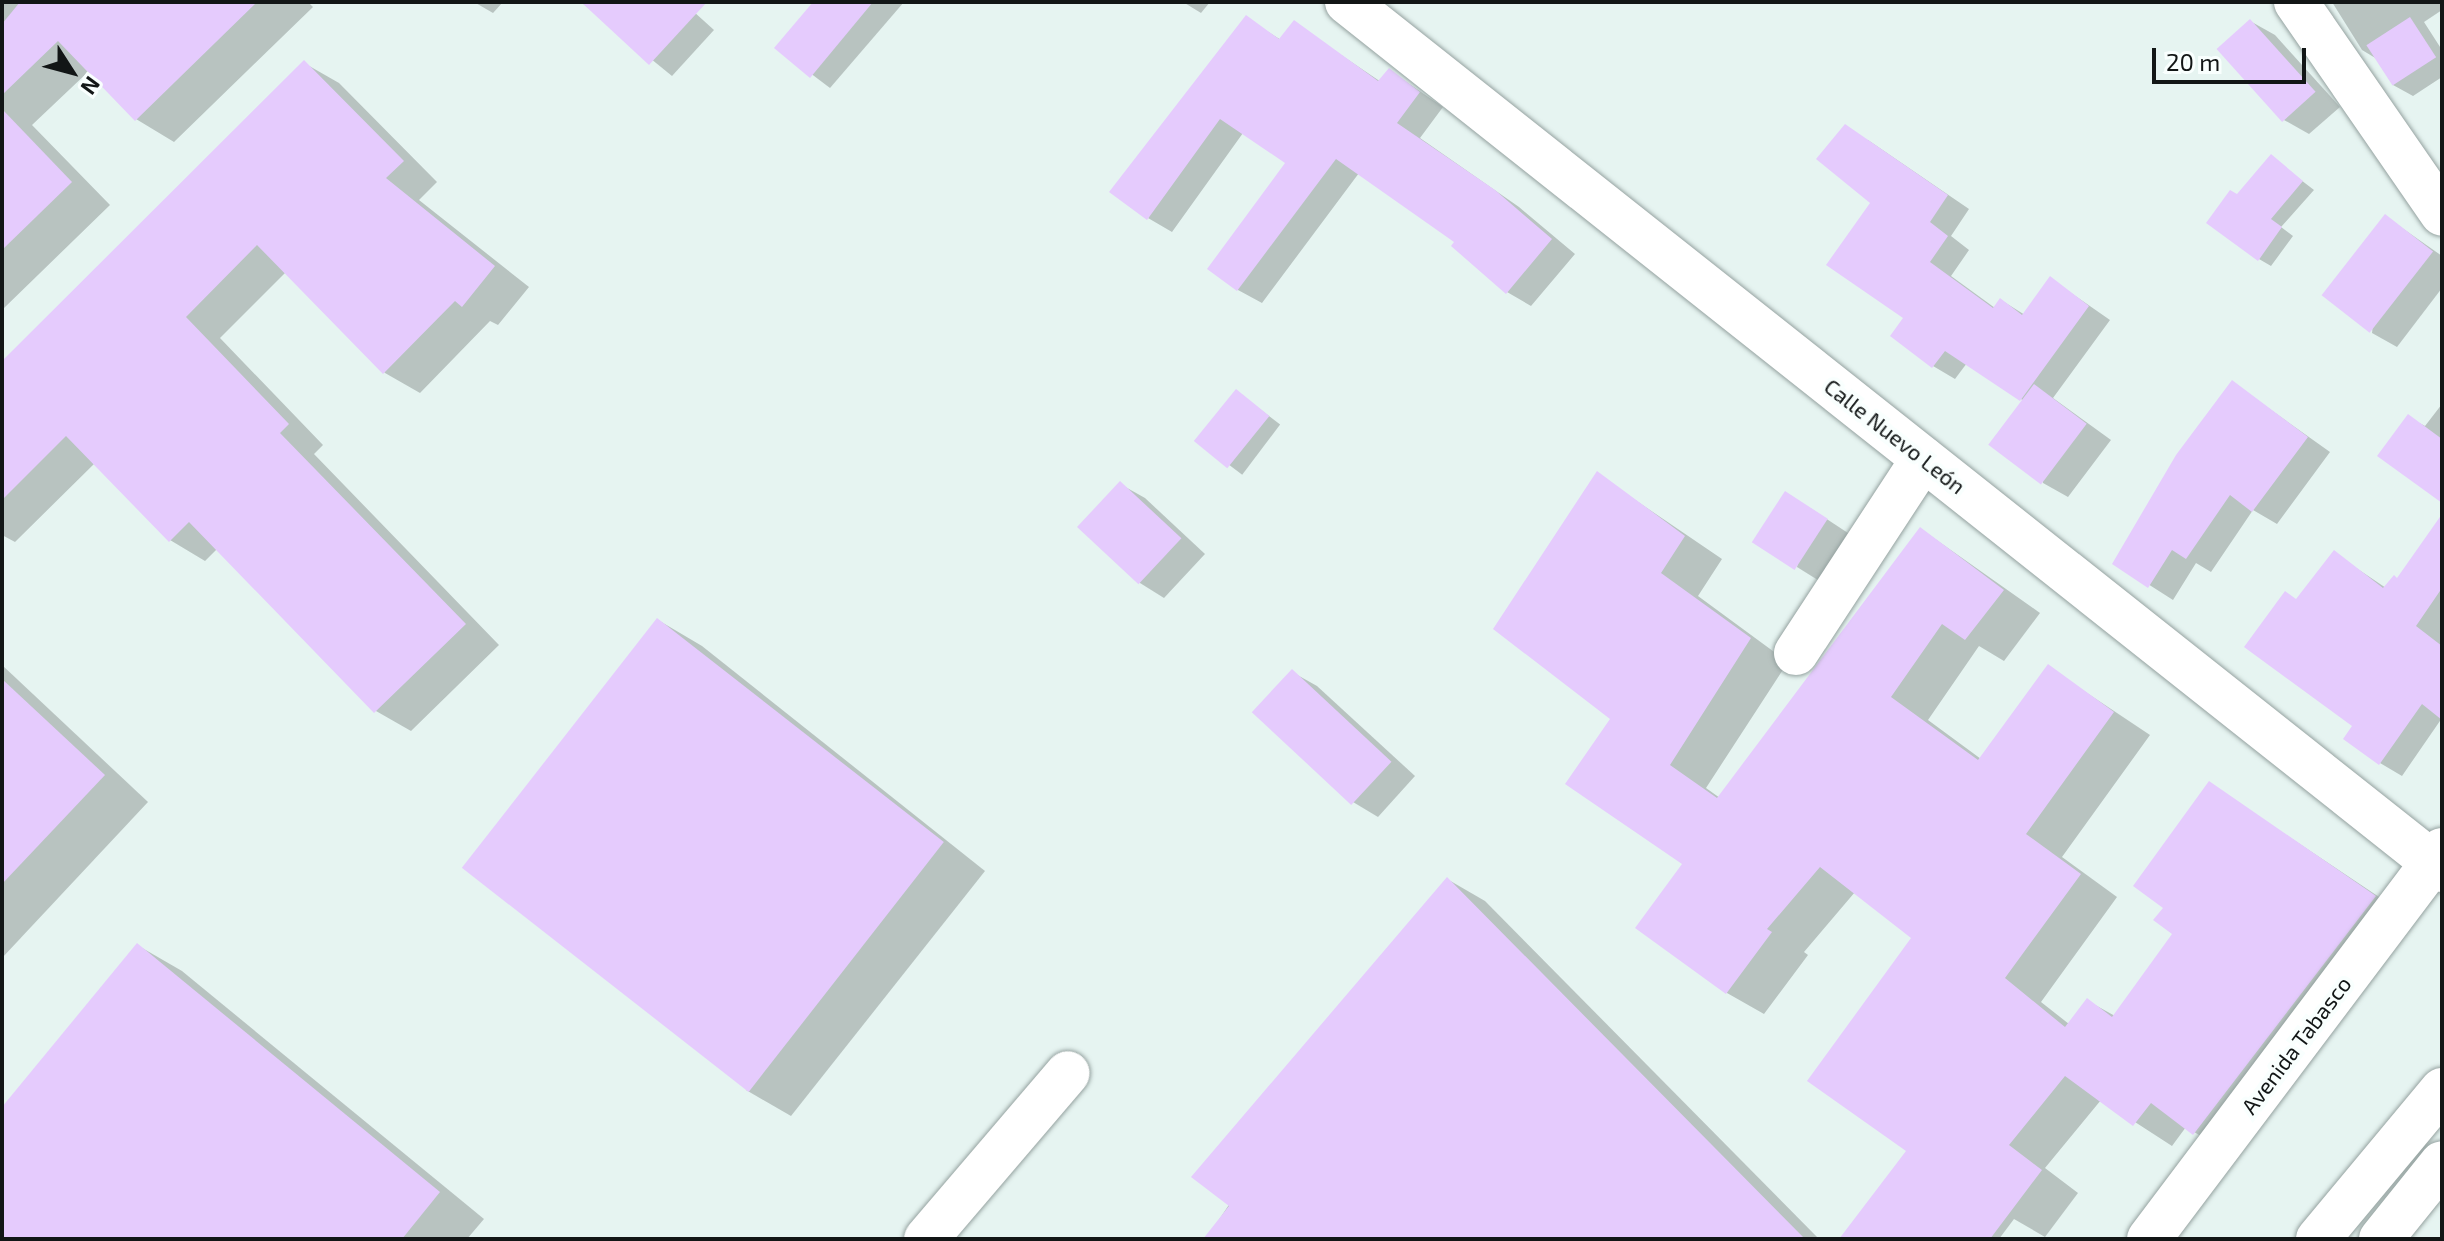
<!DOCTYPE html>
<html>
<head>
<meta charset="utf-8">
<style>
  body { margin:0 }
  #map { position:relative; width:2444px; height:1241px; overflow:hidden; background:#e6f4f1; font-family:"Exo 2",sans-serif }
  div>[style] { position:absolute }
  .shadow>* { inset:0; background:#0003; transform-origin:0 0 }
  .building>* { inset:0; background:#e5cbfd; transform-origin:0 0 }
  .roads { filter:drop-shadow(0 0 2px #95a2a0) drop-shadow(0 0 2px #95a2a0) }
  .minor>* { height:44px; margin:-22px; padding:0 22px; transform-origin:22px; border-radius:22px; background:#fff }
  .major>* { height:44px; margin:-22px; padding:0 22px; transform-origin:22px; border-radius:22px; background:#fff }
  .highway>* { height:44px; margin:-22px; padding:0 22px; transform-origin:22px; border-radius:22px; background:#fff }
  span { translate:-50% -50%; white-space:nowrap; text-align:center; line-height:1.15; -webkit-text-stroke:8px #f9fffe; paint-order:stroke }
  .street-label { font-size:22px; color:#121616 }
  .frame { position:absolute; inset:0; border:4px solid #121616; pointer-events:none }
  .north { position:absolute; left:32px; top:32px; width:80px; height:80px; -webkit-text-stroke:6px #f9fffe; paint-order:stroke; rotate:126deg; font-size:22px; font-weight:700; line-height:32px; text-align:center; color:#121616 }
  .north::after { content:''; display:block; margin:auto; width:28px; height:36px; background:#121616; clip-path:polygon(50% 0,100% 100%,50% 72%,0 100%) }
  .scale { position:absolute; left:2152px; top:48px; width:154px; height:36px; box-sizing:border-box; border:4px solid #121616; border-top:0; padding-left:10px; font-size:24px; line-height:28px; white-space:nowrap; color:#121616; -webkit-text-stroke:6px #f9fffe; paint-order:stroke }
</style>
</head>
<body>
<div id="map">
  <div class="shadow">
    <i style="clip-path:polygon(2px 2px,308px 2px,313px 7px,174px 142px,136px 119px,89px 71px,32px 125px,110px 205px,2px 310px)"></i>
    <i style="clip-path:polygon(474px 2px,503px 2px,493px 13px)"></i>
    <i style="clip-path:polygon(581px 2px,683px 2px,714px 30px,672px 76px)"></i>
    <i style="clip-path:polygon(816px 2px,904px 2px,830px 88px,777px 48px)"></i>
    <i style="clip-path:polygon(1183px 2px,1210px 2px,1201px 13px)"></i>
    <i style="clip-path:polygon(2332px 2px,2442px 2px,2442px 10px,2424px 22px,2442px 50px,2442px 77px,2413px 96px,2393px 85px,2377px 59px,2362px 50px)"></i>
    <i style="clip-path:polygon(1246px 18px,1281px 40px,1294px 23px,1381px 82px,1389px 70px,1443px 107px,1420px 138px,1519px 207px,1575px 254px,1531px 306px,1507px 292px,1457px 242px,1359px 173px,1262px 303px,1238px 290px,1210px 268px,1288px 163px,1243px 133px,1172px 232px,1148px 218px)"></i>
    <i style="clip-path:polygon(2250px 21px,2275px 35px,2340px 107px,2309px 134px,2284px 120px)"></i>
    <i style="clip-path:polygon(304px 63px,339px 83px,437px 182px,419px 200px,529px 287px,498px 325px,490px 321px,420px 393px,385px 373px,286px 272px,220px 338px,323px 445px,314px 454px,499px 645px,411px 731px,376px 711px,218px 548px,205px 561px,170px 540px,95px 463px,15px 542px,2px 535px,2px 364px)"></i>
    <i style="clip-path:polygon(1868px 140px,1969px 209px,1951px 236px,1969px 250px,1951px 276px,1995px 308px,2001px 300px,2025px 315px,2051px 279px,2110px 320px,2053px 398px,2111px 440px,2068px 497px,2043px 483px,2024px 401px,1967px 363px,1955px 379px,1933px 366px,1906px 318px,1872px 203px)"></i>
    <i style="clip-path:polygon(2271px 157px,2314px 190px,2281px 227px,2293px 236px,2271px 266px,2259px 259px,2238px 196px)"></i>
    <i style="clip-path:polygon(2385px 216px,2442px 256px,2442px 288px,2397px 347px,2372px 333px)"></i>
    <i style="clip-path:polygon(2233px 383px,2330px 452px,2277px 524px,2253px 510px,2211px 572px,2196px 563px,2173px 600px,2115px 563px)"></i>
    <i style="left:1237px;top:392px;width:54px;height:63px;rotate:37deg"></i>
    <i style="clip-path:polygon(2442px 404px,2442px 500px,2408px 417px,2425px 426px)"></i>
    <i style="clip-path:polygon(1597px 474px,1722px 559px,1698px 596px,1788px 662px,1706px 788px,1720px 798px,1921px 529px,2040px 613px,2004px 661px,1979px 646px,1928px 720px,1981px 759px,2048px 667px,2150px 735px,2062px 857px,2117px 897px,2041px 1002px,2069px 1024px,2088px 1001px,2115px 1016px,2175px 934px,2165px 907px,2210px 784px,2412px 919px,2232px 1155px,2186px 1127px,2172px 1146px,2101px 1100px,2045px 1168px,2078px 1193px,2045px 1237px,2014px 1219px,1999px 1239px,1842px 1239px,1909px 1151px,1913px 938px,1855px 892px,1804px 952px,1808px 955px,1764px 1014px,1727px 993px,1685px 863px,1613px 718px)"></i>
    <i style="clip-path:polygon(1120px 484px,1145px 498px,1205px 554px,1164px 598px,1140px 583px)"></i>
    <i style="clip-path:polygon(1810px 508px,1851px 535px,1821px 582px,1797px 567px)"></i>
    <i style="clip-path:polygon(2442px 518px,2442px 718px,2402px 776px,2380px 763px,2355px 726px,2298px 600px,2334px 553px,2386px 588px,2398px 580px)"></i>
    <i style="clip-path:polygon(658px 620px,702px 646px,985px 871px,791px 1116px,746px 1090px)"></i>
    <i style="clip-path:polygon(2px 665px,148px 802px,2px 958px)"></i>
    <i style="clip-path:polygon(1292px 672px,1317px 686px,1415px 776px,1378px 817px,1353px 802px)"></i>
    <i style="clip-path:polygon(1447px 879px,1485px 901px,1819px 1239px,1206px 1239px)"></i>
    <i style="clip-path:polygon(137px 945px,182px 971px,484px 1219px,467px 1239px,2px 1239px,2px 1111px)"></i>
  </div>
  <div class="building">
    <i style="clip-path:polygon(20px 2px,257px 2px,135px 121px,58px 41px,2px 95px,2px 24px)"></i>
    <i style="clip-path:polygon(581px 2px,707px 2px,649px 65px)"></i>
    <i style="clip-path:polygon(813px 2px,873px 2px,810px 78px,774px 48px)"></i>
    <i style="clip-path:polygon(1246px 15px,1279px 39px,1294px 20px,1378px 81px,1389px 68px,1420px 92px,1397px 123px,1495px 190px,1552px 239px,1506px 294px,1451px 246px,1454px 242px,1336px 159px,1237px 291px,1207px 269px,1285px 163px,1220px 119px,1147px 220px,1109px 192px)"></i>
    <i style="left:2410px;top:17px;width:48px;height:52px;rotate:57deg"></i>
    <i style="left:2250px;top:19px;width:98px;height:45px;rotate:48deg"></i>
    <i style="clip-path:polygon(304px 60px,404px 161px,386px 178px,495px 266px,462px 307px,455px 301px,383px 374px,257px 245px,186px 317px,289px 424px,280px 433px,466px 624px,374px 713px,189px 522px,169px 542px,66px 436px,2px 500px,2px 361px)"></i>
    <i style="clip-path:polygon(2px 109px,72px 182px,2px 250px)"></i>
    <i style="clip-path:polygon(1845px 124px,1948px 195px,1930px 222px,1948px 236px,1930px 262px,1993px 308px,2000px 298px,2022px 315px,2050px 276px,2089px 306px,2020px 401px,1945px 351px,1932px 368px,1890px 336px,1903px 318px,1826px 265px,1870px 203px,1816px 159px)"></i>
    <i style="clip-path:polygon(2271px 154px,2303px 181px,2271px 219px,2282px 227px,2258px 261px,2206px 223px,2230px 190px,2237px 194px)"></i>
    <i style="left:2385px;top:214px;width:61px;height:103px;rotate:38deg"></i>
    <i style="clip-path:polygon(2232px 380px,2308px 437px,2252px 512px,2230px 495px,2186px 559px,2172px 550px,2148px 588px,2112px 564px,2176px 455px)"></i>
    <i style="left:2034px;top:384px;width:66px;height:76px;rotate:37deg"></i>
    <i style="left:1236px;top:389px;width:43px;height:67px;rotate:39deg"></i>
    <i style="clip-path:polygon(2408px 414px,2442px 439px,2442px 503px,2377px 456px)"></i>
    <i style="clip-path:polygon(1597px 471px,1685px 536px,1661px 573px,1751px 638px,1670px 765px,1717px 798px,1920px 527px,2004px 590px,1965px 640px,1942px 624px,1891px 697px,1978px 760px,2048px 664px,2114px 712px,2026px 834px,2081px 874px,2005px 978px,2065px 1027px,2087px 998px,2112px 1017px,2172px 934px,2153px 920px,2163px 908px,2133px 886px,2209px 781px,2376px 896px,2193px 1135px,2151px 1103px,2133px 1126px,2065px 1076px,2009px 1145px,2042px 1170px,1990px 1239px,1839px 1239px,1906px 1151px,1807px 1081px,1911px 938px,1820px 867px,1767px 929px,1772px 932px,1726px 994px,1635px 928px,1682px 864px,1565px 784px,1610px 719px,1493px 629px)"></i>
    <i style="left:1120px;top:481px;width:84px;height:63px;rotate:43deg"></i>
    <i style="left:1785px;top:491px;width:51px;height:61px;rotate:33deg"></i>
    <i style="clip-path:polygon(2442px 514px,2442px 588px,2416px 626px,2442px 646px,2442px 720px,2422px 704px,2379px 765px,2343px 739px,2352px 726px,2244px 647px,2285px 591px,2296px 599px,2334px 550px,2383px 588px,2394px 575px,2397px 578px)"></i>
    <i style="left:657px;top:618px;width:364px;height:317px;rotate:38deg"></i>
    <i style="left:1292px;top:669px;width:136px;height:59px;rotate:43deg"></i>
    <i style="clip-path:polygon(2px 679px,105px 775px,2px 884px)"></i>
    <i style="clip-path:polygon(1447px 877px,1805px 1239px,1203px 1239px,1229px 1206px,1191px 1177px)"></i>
    <i style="clip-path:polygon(137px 943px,440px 1192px,402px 1239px,2px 1239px,2px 1107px)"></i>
  </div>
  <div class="roads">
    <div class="minor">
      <i style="left:1347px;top:2px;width:1397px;rotate:38.4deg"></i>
      <i style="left:2296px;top:2px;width:257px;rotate:55.4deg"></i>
      <i style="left:1796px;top:653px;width:232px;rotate:-56.8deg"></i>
      <i style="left:926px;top:1239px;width:218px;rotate:-49.5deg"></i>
      <i style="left:2149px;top:1239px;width:487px;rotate:-53deg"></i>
    </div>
    <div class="major">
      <i style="left:2318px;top:1239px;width:194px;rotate:-50.2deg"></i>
    </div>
    <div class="highway">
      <i style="left:2381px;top:1239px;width:97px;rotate:-51.2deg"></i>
    </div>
  </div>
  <div class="street-label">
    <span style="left:1895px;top:436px;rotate:38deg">Calle Nuevo León</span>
    <span style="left:2296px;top:1045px;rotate:-53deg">Avenida Tabasco</span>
  </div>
  <div class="frame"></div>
  <div class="north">N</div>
  <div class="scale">20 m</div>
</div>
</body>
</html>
